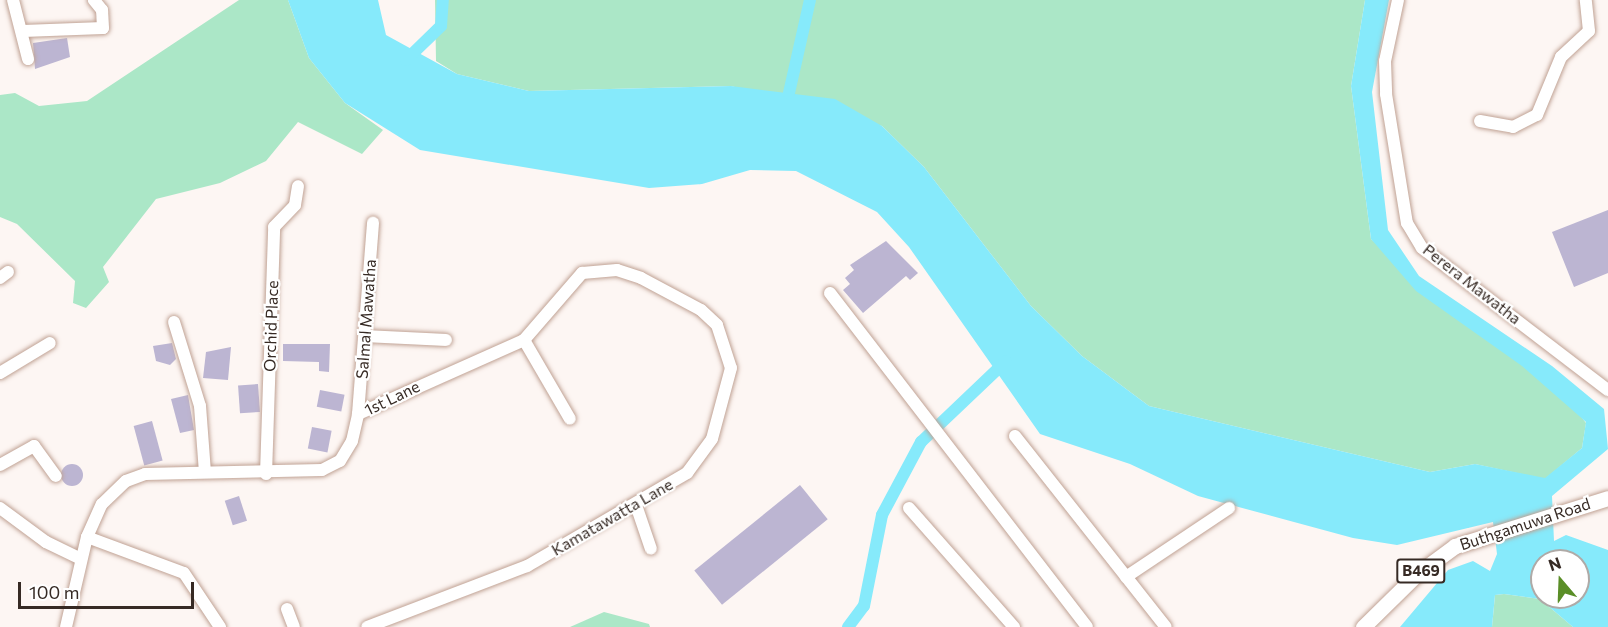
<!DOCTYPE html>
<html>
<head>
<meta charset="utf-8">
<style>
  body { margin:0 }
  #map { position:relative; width:1608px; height:627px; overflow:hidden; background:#fdf6f3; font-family:Commissioner,sans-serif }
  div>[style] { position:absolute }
  .green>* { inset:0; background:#abe7c7 }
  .water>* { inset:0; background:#86eafb }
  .canal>* { height:12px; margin:-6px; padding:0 6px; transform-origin:6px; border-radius:6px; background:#86eafb }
  .building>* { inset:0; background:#bcb5d2; transform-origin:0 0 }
  .round { border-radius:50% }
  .roads { filter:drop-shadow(0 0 2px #c0a294) drop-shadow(0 0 2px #c0a294) }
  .minor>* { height:12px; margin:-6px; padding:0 6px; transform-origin:6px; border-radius:6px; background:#fff }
  .major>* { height:15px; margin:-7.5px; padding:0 7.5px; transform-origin:7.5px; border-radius:7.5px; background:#fff }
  span { translate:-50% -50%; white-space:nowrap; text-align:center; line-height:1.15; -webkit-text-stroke:4.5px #fff; paint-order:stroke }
  .shield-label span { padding:2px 4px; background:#fff; border:2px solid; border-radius:4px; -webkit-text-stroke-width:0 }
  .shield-label { font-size:15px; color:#362a24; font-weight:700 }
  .street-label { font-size:16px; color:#362a24 }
  .north { position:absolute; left:1530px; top:549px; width:60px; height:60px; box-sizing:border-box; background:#fff; border:2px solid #afaaa7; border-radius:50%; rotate:341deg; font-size:16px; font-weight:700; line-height:24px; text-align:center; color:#362a24 }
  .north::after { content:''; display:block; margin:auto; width:21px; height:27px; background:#5a8e27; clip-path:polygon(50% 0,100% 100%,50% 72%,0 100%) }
  .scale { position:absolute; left:18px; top:582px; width:176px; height:27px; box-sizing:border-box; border:3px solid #362a24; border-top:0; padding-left:8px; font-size:18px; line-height:21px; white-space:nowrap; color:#362a24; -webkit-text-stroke:4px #fff; paint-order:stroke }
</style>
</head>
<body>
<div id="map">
  <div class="green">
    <i style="clip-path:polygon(239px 0,288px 0,309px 58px,345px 103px,383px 130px,362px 154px,298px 122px,266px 161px,220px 183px,156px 199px,103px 267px,109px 282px,86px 308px,73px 303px,75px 281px,17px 224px,0 217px,0 95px,15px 93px,39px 106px,87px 101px)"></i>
    <i style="clip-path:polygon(435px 0,1365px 0,1351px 86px,1371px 239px,1575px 409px,1586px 423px,1582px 448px,1545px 479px,1475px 464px,1430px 472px,1149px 406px,1082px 356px,1031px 306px,924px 167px,882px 126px,731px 86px,529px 91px,457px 74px,436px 61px)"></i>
    <i style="clip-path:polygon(1504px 594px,1540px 599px,1573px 627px,1492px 627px,1495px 595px)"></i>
    <i style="clip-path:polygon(604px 612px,649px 624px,650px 627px,570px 627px)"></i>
  </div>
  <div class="water">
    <i style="clip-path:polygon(evenodd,288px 0,378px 0,386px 35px,457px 74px,529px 91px,731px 86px,835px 99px,882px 126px,924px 167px,1031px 306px,1082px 356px,1149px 406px,1430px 472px,1475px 464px,1545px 478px,1582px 448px,1586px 422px,1522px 366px,1416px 291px,1371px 239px,1351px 86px,1365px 0,1389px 0,1372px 92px,1388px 230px,1419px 276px,1552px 366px,1604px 409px,1608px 449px,1552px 496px,1554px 541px,1566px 535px,1608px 550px,1608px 627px,1573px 627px,1540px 599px,1504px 594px,1495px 595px,1492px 627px,1400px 627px,1448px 570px,1473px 561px,1490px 571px,1497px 554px,1493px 522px,1397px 545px,1353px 538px,1198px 496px,1130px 464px,1040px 434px,909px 247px,877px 212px,796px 171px,750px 170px,702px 184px,649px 188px,420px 150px,345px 103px,309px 58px,288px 0,1542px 561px,1578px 561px,1578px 597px,1542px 597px,1542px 561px)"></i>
  </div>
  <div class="canal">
    <i style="left:406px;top:60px;width:49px;rotate:-44.2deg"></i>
    <i style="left:441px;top:26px;width:26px;rotate:-86deg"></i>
    <i style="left:789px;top:93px;width:95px;rotate:-77.3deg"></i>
    <i style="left:848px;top:627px;width:26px;rotate:-53deg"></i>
    <i style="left:864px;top:606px;width:93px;rotate:-78.8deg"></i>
    <i style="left:882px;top:515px;width:83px;rotate:-61.9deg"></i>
    <i style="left:921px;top:442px;width:117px;rotate:-43.6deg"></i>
  </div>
  <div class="building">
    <i style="clip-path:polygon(67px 38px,70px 57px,35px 69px,33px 43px)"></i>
    <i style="clip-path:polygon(1608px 210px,1608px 273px,1574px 287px,1552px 232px)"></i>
    <i style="clip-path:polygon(886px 241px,918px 273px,910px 280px,906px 276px,863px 313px,843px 290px,850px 284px,845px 278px,854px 270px,850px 265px)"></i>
    <i style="clip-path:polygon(172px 343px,176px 359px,170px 365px,156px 361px,153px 346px)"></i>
    <i style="clip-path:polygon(283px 344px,330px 344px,329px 372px,319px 371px,319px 362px,283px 361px)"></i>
    <i style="clip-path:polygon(231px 347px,228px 380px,203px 378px,206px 352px)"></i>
    <i style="left:258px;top:384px;width:28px;height:20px;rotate:86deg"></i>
    <i style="left:320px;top:390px;width:25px;height:17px;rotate:11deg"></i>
    <i style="clip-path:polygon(188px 395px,194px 430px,180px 433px,171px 399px)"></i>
    <i style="left:152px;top:421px;width:41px;height:19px;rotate:75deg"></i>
    <i style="left:312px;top:427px;width:20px;height:22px;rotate:11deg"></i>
    <i class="round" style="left:61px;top:464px;width:22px;height:22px"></i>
    <i style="left:800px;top:485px;width:44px;height:136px;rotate:51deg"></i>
    <i style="left:239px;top:496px;width:26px;height:15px;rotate:72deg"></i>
  </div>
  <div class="roads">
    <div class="minor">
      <i style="left:13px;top:0;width:61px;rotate:75.7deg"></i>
      <i style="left:1398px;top:0;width:62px;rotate:102deg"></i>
      <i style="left:1385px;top:61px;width:33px;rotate:88deg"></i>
      <i style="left:1386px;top:94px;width:131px;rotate:80.8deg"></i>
      <i style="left:1407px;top:223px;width:29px;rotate:59deg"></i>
      <i style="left:1422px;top:248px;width:234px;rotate:37.4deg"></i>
      <i style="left:23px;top:31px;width:80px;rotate:-2.1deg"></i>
      <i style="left:103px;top:28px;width:18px;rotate:-93deg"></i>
      <i style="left:102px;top:10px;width:13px;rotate:-129deg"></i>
      <i style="left:1480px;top:121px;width:34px;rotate:10deg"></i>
      <i style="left:1513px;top:127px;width:27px;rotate:-27deg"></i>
      <i style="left:1537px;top:115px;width:63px;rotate:-67.5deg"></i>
      <i style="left:1561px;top:57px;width:38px;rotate:-43deg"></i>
      <i style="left:1589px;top:31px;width:31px;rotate:-96deg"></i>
      <i style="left:0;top:278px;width:10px;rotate:-37deg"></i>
      <i style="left:830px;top:293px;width:421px;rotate:52.4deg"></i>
      <i style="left:174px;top:322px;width:88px;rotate:72.8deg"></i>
      <i style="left:200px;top:406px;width:66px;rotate:85.7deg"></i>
      <i style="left:365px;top:336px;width:81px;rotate:2.8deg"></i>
      <i style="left:524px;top:340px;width:91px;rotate:59.8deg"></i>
      <i style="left:0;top:373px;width:58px;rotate:-31deg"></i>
      <i style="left:358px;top:414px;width:192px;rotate:-85.5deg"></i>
      <i style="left:1015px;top:436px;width:243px;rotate:51.7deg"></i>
      <i style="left:0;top:465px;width:39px;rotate:-29deg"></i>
      <i style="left:34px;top:446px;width:37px;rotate:54deg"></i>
      <i style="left:266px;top:474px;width:247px;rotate:-88.1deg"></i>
      <i style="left:274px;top:227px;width:30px;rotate:-46deg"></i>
      <i style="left:295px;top:205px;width:19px;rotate:-81deg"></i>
      <i style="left:636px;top:505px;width:46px;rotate:71.2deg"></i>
      <i style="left:0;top:508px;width:57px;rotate:36.5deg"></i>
      <i style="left:46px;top:542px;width:37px;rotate:26deg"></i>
      <i style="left:909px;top:508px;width:159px;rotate:48.6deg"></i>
      <i style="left:87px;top:537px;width:103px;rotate:20.4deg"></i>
      <i style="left:184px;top:573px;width:65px;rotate:56.3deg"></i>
      <i style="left:1126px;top:577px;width:124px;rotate:-33.8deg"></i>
      <i style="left:287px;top:609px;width:19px;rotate:69deg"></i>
      <i style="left:66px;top:627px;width:92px;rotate:-76.9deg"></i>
      <i style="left:87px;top:537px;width:36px;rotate:-66deg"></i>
      <i style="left:102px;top:504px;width:33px;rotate:-44deg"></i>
      <i style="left:126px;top:481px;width:20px;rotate:-20deg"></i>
      <i style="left:145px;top:474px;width:177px;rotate:-1.3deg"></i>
      <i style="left:322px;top:470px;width:20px;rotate:-27deg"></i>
      <i style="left:340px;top:461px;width:23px;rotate:-59deg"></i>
      <i style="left:352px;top:441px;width:28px;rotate:-77deg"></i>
      <i style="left:358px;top:414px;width:182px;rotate:-24deg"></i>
      <i style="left:524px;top:340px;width:89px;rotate:-49.1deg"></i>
      <i style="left:582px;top:273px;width:35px;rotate:-5deg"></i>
      <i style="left:617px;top:270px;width:25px;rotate:18deg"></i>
      <i style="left:641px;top:278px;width:68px;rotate:28.1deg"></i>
      <i style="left:701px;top:310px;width:22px;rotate:43deg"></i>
      <i style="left:717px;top:325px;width:45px;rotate:72deg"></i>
      <i style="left:731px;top:368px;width:73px;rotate:105deg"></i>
      <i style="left:712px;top:439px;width:42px;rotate:126.3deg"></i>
      <i style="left:687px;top:473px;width:185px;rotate:149.8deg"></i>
      <i style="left:527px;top:566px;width:171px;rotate:159.1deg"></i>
    </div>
    <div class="major">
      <i style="left:1363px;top:627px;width:76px;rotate:-44.5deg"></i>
      <i style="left:1417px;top:574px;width:47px;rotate:-36.4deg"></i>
      <i style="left:1455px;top:546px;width:160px;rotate:-17.4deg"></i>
    </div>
  </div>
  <div class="shield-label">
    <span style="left:1421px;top:571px">B469</span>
  </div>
  <div class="street-label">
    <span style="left:1472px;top:284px;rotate:38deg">Perera Mawatha</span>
    <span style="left:366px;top:319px;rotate:-86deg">Salmal Mawatha</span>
    <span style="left:271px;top:326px;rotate:-88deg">Orchid Place</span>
    <span style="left:392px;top:398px;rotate:-26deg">1st Lane</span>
    <span style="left:612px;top:517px;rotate:-30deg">Kamatawatta Lane</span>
    <span style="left:1525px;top:524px;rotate:-18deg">Buthgamuwa Road</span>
  </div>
  <div class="north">N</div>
  <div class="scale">100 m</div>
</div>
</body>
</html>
